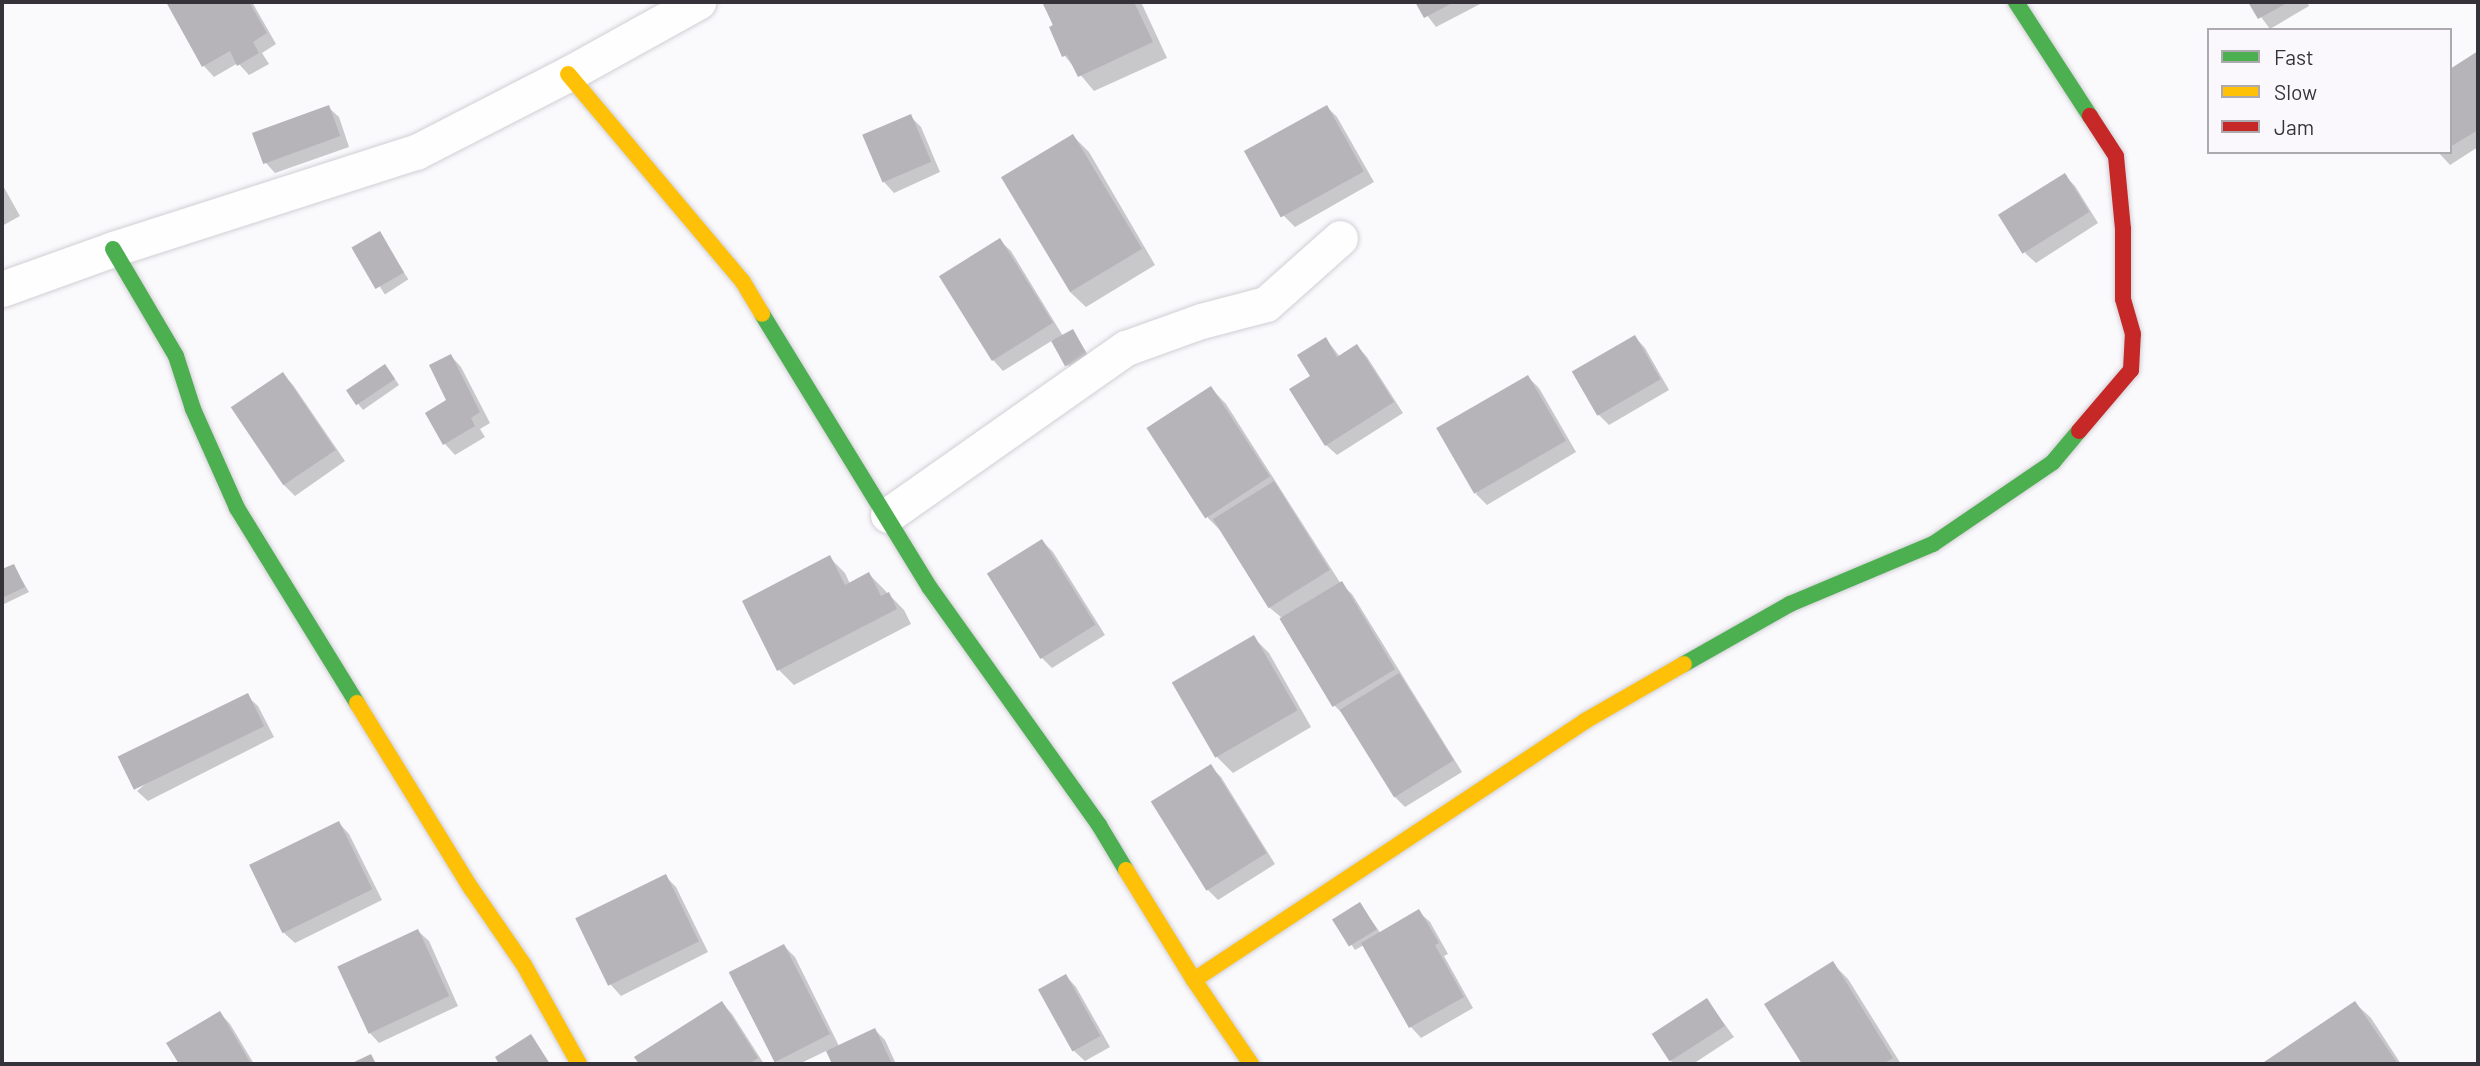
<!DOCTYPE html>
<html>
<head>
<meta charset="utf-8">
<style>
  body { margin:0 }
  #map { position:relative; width:2480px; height:1066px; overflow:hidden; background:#faf9fc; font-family:Barlow,sans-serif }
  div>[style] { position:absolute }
  .shadow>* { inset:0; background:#0003; transform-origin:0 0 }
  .building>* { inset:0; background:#b6b4b8; transform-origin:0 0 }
  .roads { filter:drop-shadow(0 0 2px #d1cfd4) drop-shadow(0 0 2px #d1cfd4) }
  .street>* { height:35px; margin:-17.5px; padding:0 17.5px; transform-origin:17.5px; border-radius:17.5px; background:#fefeff }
  .fast>* { height:16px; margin:-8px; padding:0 8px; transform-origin:8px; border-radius:8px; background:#4caf50 }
  .slow>* { height:16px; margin:-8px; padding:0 8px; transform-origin:8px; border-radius:8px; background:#ffc107 }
  .jam>* { height:16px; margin:-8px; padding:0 8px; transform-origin:8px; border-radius:8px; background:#c62828 }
  span { translate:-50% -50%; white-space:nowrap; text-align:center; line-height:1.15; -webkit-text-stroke:7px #faf8fd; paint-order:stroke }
  .frame { position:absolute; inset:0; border:4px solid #36323a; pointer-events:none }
  .legend { position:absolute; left:2207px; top:28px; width:245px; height:126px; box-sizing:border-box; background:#faf8fd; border:2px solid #aca9af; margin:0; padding:9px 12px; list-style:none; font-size:21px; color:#36323a }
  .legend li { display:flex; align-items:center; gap:14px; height:35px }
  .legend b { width:35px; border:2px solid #aca9af }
</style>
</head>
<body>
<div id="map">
  <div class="shadow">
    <i style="clip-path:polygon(168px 2px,252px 2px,276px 44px,262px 53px,269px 64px,249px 75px,238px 63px,214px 77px,204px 66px)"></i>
    <i style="clip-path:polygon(1044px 2px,1141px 2px,1167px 58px,1094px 91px,1064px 55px)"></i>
    <i style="clip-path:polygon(1417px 2px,1484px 2px,1436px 27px)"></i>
    <i style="clip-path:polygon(2250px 2px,2307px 2px,2309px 6px,2270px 29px)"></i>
    <i style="clip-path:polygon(2478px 53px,2478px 147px,2450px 165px,2438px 152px,2450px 152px,2450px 71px)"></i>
    <i style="clip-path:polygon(328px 107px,339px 117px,349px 147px,275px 173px,265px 162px)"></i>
    <i style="clip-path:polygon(1327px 107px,1337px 117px,1374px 182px,1295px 227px,1284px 216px)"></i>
    <i style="clip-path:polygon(910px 116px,921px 127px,940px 172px,894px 193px,884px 182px)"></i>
    <i style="clip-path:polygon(1073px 136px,1089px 152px,1155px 265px,1086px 307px,1070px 292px)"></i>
    <i style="clip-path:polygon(2065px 176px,2075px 186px,2098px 223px,2036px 263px,2025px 253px)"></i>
    <i style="clip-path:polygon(2px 184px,20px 216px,2px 226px)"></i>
    <i style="left:379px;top:234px;width:54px;height:28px;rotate:57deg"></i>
    <i style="clip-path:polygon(1000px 241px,1011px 251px,1063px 336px,1073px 331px,1091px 360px,1071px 370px,1053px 340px,1003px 371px,993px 360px)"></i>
    <i style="clip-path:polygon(1635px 337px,1645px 348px,1669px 390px,1609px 425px,1598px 414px)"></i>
    <i style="clip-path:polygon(1326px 339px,1340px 357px,1357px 346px,1367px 357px,1403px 413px,1337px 455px,1326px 445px,1313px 377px)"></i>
    <i style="clip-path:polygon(451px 356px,461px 367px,490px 423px,480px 429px,485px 437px,455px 455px,445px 444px,427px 414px,449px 401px)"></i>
    <i style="clip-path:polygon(390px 372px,399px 385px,363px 410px,349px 392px)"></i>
    <i style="clip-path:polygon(283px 374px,293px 385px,345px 461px,295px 496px,284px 485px)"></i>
    <i style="clip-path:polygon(1528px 377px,1539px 388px,1576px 452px,1487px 505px,1476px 494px)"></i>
    <i style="clip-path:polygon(1211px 388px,1226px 404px,1341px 584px,1352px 594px,1462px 772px,1405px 807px,1394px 796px,1345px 716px,1334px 705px,1282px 618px,1270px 608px,1223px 533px,1208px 518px)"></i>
    <i style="clip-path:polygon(1042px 541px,1053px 552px,1105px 635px,1052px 668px,1042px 658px)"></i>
    <i style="clip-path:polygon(829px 557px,845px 573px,850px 584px,869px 574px,904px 610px,911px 624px,794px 685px,779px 670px)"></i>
    <i style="clip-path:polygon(14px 566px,29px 592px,2px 605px,2px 571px)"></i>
    <i style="clip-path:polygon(1253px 637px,1269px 653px,1311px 727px,1233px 773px,1217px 757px,1174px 682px)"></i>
    <i style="clip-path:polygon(247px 696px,258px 706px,274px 737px,148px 801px,137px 791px)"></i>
    <i style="clip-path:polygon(1211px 767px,1221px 777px,1275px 864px,1218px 900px,1207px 889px)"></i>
    <i style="clip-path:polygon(339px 823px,349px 834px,382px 900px,295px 943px,284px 933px)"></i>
    <i style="clip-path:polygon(665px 876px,676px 887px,708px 952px,621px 996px,611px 985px,578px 920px)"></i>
    <i style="clip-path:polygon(1360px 904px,1381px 934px,1419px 912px,1430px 922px,1448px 954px,1444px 956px,1473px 1008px,1421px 1038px,1411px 1027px,1364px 945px,1355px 950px,1335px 920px)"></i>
    <i style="clip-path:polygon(418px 931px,429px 941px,458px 1006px,379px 1043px,369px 1032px)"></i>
    <i style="clip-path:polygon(784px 946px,795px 957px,839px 1046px,875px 1030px,885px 1040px,896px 1064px,834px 1064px,828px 1050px,799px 1064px,778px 1064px,774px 1061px)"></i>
    <i style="clip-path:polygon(1832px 963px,1848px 979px,1901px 1064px,1804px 1064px,1767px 1005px)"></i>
    <i style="clip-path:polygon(1066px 976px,1076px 987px,1110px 1047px,1085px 1061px,1074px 1051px)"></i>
    <i style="clip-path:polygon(1707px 1000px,1734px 1037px,1693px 1064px,1674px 1064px,1671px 1061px)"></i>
    <i style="clip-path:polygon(722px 1003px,732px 1014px,764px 1064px,641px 1064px,637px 1058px)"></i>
    <i style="clip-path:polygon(2355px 1003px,2371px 1018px,2401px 1064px,2266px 1064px)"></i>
    <i style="clip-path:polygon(220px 1013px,230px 1024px,254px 1064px,181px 1064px,169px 1043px)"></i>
  </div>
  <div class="building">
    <i style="clip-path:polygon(166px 2px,249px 2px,267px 33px,253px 42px,259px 53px,237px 66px,230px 51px,202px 67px)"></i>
    <i style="clip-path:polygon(1042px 2px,1134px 2px,1153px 42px,1078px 77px,1067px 55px,1062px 57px,1049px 27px,1053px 25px)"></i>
    <i style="clip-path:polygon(1415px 2px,1454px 2px,1424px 18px)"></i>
    <i style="clip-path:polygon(2248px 2px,2289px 2px,2258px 19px)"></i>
    <i style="clip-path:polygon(2478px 51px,2478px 130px,2450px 147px,2450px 69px)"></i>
    <i style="left:329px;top:105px;width:33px;height:82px;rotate:70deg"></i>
    <i style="left:1327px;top:105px;width:76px;height:95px;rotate:61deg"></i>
    <i style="left:911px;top:114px;width:52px;height:53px;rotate:67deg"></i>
    <i style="left:1073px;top:134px;width:134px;height:84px;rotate:59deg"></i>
    <i style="left:2065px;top:173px;width:46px;height:79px;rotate:58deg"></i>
    <i style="left:380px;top:231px;width:48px;height:33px;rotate:60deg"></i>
    <i style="left:1000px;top:238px;width:100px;height:72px;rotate:58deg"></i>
    <i style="left:1073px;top:329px;width:29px;height:25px;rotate:61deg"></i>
    <i style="left:1635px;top:335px;width:51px;height:73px;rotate:60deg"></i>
    <i style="clip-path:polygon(1326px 337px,1337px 357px,1357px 344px,1394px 402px,1325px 446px,1289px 389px,1310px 376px,1297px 355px)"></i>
    <i style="clip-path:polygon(451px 354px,480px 412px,471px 418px,475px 426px,443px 445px,425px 413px,446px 400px,429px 365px)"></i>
    <i style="left:385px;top:364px;width:18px;height:47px;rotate:56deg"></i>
    <i style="left:283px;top:372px;width:94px;height:63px;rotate:56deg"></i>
    <i style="left:1528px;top:375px;width:76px;height:106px;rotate:60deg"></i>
    <i style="left:1211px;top:386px;width:108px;height:77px;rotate:57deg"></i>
    <i style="left:1274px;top:481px;width:105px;height:72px;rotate:58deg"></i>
    <i style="left:1042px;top:539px;width:101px;height:65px;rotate:58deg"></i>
    <i style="clip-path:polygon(830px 555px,845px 585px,869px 572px,881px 596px,889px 592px,897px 609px,777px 671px,742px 601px)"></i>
    <i style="clip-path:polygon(14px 564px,25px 587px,2px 598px,2px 569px)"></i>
    <i style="left:1342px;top:581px;width:103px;height:73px;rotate:59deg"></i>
    <i style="left:1254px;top:635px;width:87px;height:95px;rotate:60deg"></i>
    <i style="left:1399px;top:673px;width:103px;height:70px;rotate:58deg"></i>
    <i style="left:248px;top:693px;width:37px;height:145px;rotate:64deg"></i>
    <i style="left:1211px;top:764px;width:105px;height:71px;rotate:58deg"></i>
    <i style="left:339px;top:821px;width:76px;height:100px;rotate:64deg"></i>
    <i style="left:666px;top:874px;width:75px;height:101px;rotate:64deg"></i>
    <i style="left:1360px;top:902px;width:32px;height:33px;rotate:58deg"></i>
    <i style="clip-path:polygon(1419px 909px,1439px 943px,1435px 945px,1464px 997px,1409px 1028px,1361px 943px)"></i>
    <i style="left:418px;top:929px;width:74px;height:89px;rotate:65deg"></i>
    <i style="left:784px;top:944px;width:101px;height:62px;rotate:63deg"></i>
    <i style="clip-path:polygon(1833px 961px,1893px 1058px,1883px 1064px,1802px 1064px,1764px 1004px)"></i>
    <i style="left:1066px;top:974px;width:71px;height:32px;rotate:61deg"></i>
    <i style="left:1707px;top:998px;width:33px;height:66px;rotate:57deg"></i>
    <i style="clip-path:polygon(722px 1001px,758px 1058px,749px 1064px,639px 1064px,634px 1057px)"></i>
    <i style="clip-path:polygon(2355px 1001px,2398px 1064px,2261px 1064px)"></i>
    <i style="clip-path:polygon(220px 1011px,251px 1064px,179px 1064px,166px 1043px)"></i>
    <i style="clip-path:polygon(875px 1028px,892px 1064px,832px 1064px,826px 1051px)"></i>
    <i style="clip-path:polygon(531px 1034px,550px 1064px,499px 1064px,495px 1057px)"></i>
    <i style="clip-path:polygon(371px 1054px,376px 1064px,350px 1064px)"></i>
  </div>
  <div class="roads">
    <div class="street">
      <i style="left:2px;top:289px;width:118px;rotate:-19.8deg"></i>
      <i style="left:113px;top:249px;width:318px;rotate:-17.8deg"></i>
      <i style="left:416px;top:152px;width:171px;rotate:-27.2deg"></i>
      <i style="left:568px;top:74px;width:149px;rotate:-29deg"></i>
      <i style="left:888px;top:515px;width:291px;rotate:-35.1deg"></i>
      <i style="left:1126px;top:348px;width:80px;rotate:-19.8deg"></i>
      <i style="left:1201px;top:321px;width:67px;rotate:-14.7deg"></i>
      <i style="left:1266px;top:304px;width:99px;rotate:-41.7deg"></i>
    </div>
    <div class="fast">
      <i style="left:2016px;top:2px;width:136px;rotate:57deg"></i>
      <i style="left:113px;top:249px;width:124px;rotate:59.5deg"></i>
      <i style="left:176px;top:356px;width:56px;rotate:72.2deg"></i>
      <i style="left:193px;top:409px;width:108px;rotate:66deg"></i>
      <i style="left:237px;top:508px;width:229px;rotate:58.4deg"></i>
      <i style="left:762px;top:314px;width:321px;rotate:58.5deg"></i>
      <i style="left:930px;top:588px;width:291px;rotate:54.5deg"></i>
      <i style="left:1099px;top:825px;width:52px;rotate:59deg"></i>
      <i style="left:1684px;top:664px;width:122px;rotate:-29.5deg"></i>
      <i style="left:1790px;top:604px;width:155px;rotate:-22.8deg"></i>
      <i style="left:1933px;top:544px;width:145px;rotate:-34.3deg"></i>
      <i style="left:2053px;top:462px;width:40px;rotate:-50deg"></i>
    </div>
    <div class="slow">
      <i style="left:568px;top:74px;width:272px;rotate:49.9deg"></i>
      <i style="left:743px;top:282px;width:37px;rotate:59deg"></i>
      <i style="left:357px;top:703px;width:217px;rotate:58.4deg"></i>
      <i style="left:471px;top:888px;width:93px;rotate:55.5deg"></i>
      <i style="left:524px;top:965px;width:113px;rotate:60.9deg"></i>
      <i style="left:1126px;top:870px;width:129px;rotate:58.3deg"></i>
      <i style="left:1194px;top:980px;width:102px;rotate:55.8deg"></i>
      <i style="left:1194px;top:980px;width:469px;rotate:-33.5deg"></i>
      <i style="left:1585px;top:721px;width:114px;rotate:-29.9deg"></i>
    </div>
    <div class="jam">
      <i style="left:2079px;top:431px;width:80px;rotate:-49.6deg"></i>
      <i style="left:2131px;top:370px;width:36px;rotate:-87deg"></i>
      <i style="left:2133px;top:334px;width:36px;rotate:-106deg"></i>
      <i style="left:2123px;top:299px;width:70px;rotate:-90deg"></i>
      <i style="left:2123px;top:229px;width:73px;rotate:-95.5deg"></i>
      <i style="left:2116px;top:156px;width:48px;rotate:-123deg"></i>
    </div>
  </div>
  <div class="frame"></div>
  <ul class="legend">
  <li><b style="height:9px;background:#4caf50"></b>Fast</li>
  <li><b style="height:9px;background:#ffc107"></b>Slow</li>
  <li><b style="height:9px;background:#c62828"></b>Jam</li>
  </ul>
</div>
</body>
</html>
